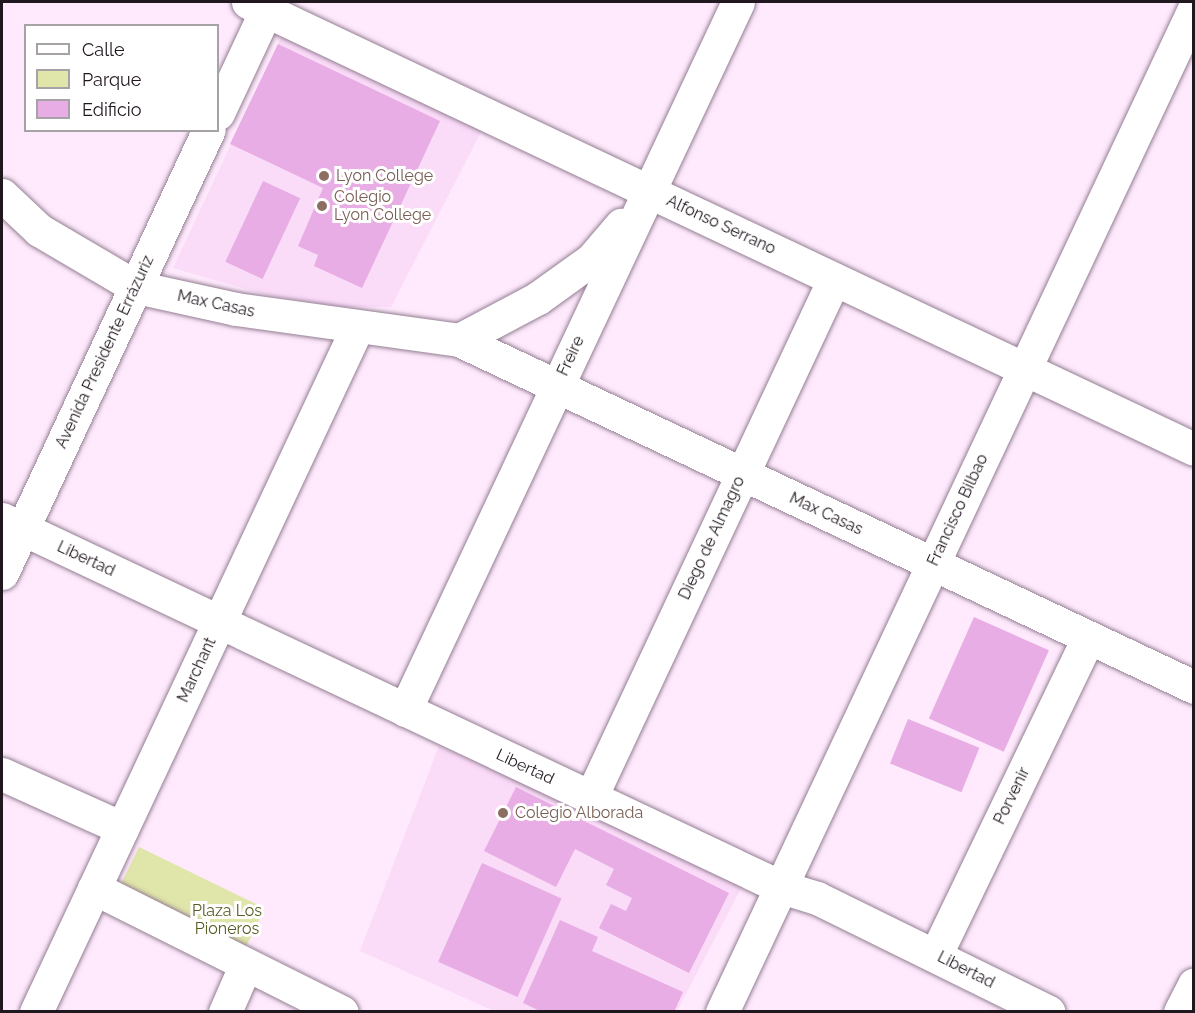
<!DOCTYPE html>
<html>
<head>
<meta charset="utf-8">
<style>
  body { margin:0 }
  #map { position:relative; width:1195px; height:1013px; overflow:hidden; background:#feeafc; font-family:Raleway,sans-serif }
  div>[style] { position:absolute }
  .built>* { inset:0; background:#fadbf8 }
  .green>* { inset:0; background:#e0e5a9; transform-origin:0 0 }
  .building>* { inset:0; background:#e7ade4; transform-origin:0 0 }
  .roads { filter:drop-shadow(0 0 2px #947e93) drop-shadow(0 0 2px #947e93) }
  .minor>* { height:33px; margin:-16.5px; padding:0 16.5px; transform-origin:16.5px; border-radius:16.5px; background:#fff }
  .dots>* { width:16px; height:16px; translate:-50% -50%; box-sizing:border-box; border:3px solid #fff; border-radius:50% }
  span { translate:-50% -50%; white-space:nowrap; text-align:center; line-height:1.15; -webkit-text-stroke:6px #fff; paint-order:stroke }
  .education-label { font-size:16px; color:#785e54 }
  .left { translate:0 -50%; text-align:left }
  .street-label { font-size:16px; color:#20171f }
  .park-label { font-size:16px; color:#595c24 }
  .frame { position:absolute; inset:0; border:3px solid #20171f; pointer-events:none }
  .legend { position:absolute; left:24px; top:24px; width:195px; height:108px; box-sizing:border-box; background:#fff; border:2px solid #a6a2a5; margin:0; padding:8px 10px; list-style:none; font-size:18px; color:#20171f }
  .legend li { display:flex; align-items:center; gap:12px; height:30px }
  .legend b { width:30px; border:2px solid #a6a2a5 }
</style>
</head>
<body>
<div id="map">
  <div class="built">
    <i style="clip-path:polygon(281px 37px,482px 130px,391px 307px,340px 307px,263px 294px,173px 268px)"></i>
    <i style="clip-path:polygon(439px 746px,746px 879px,677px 1011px,494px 1011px,360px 951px)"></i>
  </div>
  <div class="green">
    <i style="left:139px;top:847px;width:140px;height:49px;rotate:26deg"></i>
  </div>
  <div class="building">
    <i style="clip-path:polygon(278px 44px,440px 121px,362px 288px,314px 266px,318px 255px,298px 246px,323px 188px,230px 144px)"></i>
    <i style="left:263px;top:181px;width:41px;height:89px;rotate:25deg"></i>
    <i style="left:974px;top:617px;width:82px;height:111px;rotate:24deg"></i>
    <i style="left:908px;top:719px;width:77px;height:48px;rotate:22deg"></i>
    <i style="clip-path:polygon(516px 787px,729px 893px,689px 973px,599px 928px,611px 904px,626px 911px,632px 898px,606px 885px,614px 869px,575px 849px,556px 887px,484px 851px)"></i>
    <i style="left:482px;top:863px;width:87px;height:108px;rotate:24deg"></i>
    <i style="clip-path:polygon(560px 920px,598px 937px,592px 951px,683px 992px,674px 1012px,542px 1012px,523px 1003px)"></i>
  </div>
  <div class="roads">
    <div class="minor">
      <i style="left:248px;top:2px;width:1046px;rotate:25.29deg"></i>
      <i style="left:218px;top:113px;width:123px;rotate:-64.9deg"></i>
      <i style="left:2px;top:195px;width:51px;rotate:43.4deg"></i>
      <i style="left:39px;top:230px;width:113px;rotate:30.4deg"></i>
      <i style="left:136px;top:287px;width:102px;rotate:12.4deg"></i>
      <i style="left:236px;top:309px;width:225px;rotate:7.9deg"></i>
      <i style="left:459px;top:340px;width:813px;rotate:25.27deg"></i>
      <i style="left:459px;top:340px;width:89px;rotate:-28deg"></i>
      <i style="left:538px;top:298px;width:67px;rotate:-35.8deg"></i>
      <i style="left:592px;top:259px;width:45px;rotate:-49.5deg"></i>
      <i style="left:2px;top:519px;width:862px;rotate:25.29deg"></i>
      <i style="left:781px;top:887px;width:38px;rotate:17deg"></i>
      <i style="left:817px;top:898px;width:258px;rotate:26.2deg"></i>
      <i style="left:2px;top:573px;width:489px;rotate:-65deg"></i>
      <i style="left:405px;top:710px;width:782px;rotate:-64.81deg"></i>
      <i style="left:2px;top:774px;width:132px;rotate:24.2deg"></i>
      <i style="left:591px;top:797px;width:572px;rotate:-64.87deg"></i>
      <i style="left:94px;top:888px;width:277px;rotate:26.6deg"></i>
      <i style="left:936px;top:954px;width:351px;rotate:-64.3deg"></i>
      <i style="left:36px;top:1012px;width:756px;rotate:-64.86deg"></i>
      <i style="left:225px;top:1012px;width:52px;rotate:-66.4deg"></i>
      <i style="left:722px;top:1012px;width:1109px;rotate:-64.8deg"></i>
      <i style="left:1180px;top:1012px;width:31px;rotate:-63deg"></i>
    </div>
  </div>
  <div class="dots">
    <i style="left:324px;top:176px;background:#8d6e63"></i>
    <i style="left:322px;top:206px;background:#8d6e63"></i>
    <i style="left:503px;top:813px;background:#8d6e63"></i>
  </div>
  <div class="education-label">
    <span class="left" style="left:336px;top:176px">Lyon College</span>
    <span class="left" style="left:334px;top:206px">Colegio<br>Lyon College</span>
    <span class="left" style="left:515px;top:813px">Colegio Alborada</span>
  </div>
  <div class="street-label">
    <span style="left:721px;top:225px;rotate:25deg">Alfonso Serrano</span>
    <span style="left:216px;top:304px;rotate:12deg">Max Casas</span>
    <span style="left:105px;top:352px;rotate:-65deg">Avenida Presidente Errázuriz</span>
    <span style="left:571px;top:356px;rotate:-65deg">Freire</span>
    <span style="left:958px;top:510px;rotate:-65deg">Francisco Bilbao</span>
    <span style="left:826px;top:514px;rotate:25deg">Max Casas</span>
    <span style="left:712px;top:538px;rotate:-65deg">Diego de Almagro</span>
    <span style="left:86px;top:559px;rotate:25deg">Libertad</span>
    <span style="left:197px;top:670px;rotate:-65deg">Marchant</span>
    <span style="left:525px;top:767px;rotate:25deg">Libertad</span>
    <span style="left:1012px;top:796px;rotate:-64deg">Porvenir</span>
    <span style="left:966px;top:970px;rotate:27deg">Libertad</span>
  </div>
  <div class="park-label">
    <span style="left:227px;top:920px">Plaza Los<br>Pioneros</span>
  </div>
  <div class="frame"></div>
  <ul class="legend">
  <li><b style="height:8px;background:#fff"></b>Calle</li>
  <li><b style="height:16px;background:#e0e5a9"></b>Parque</li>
  <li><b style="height:16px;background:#e7ade4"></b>Edificio</li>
  </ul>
</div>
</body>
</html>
